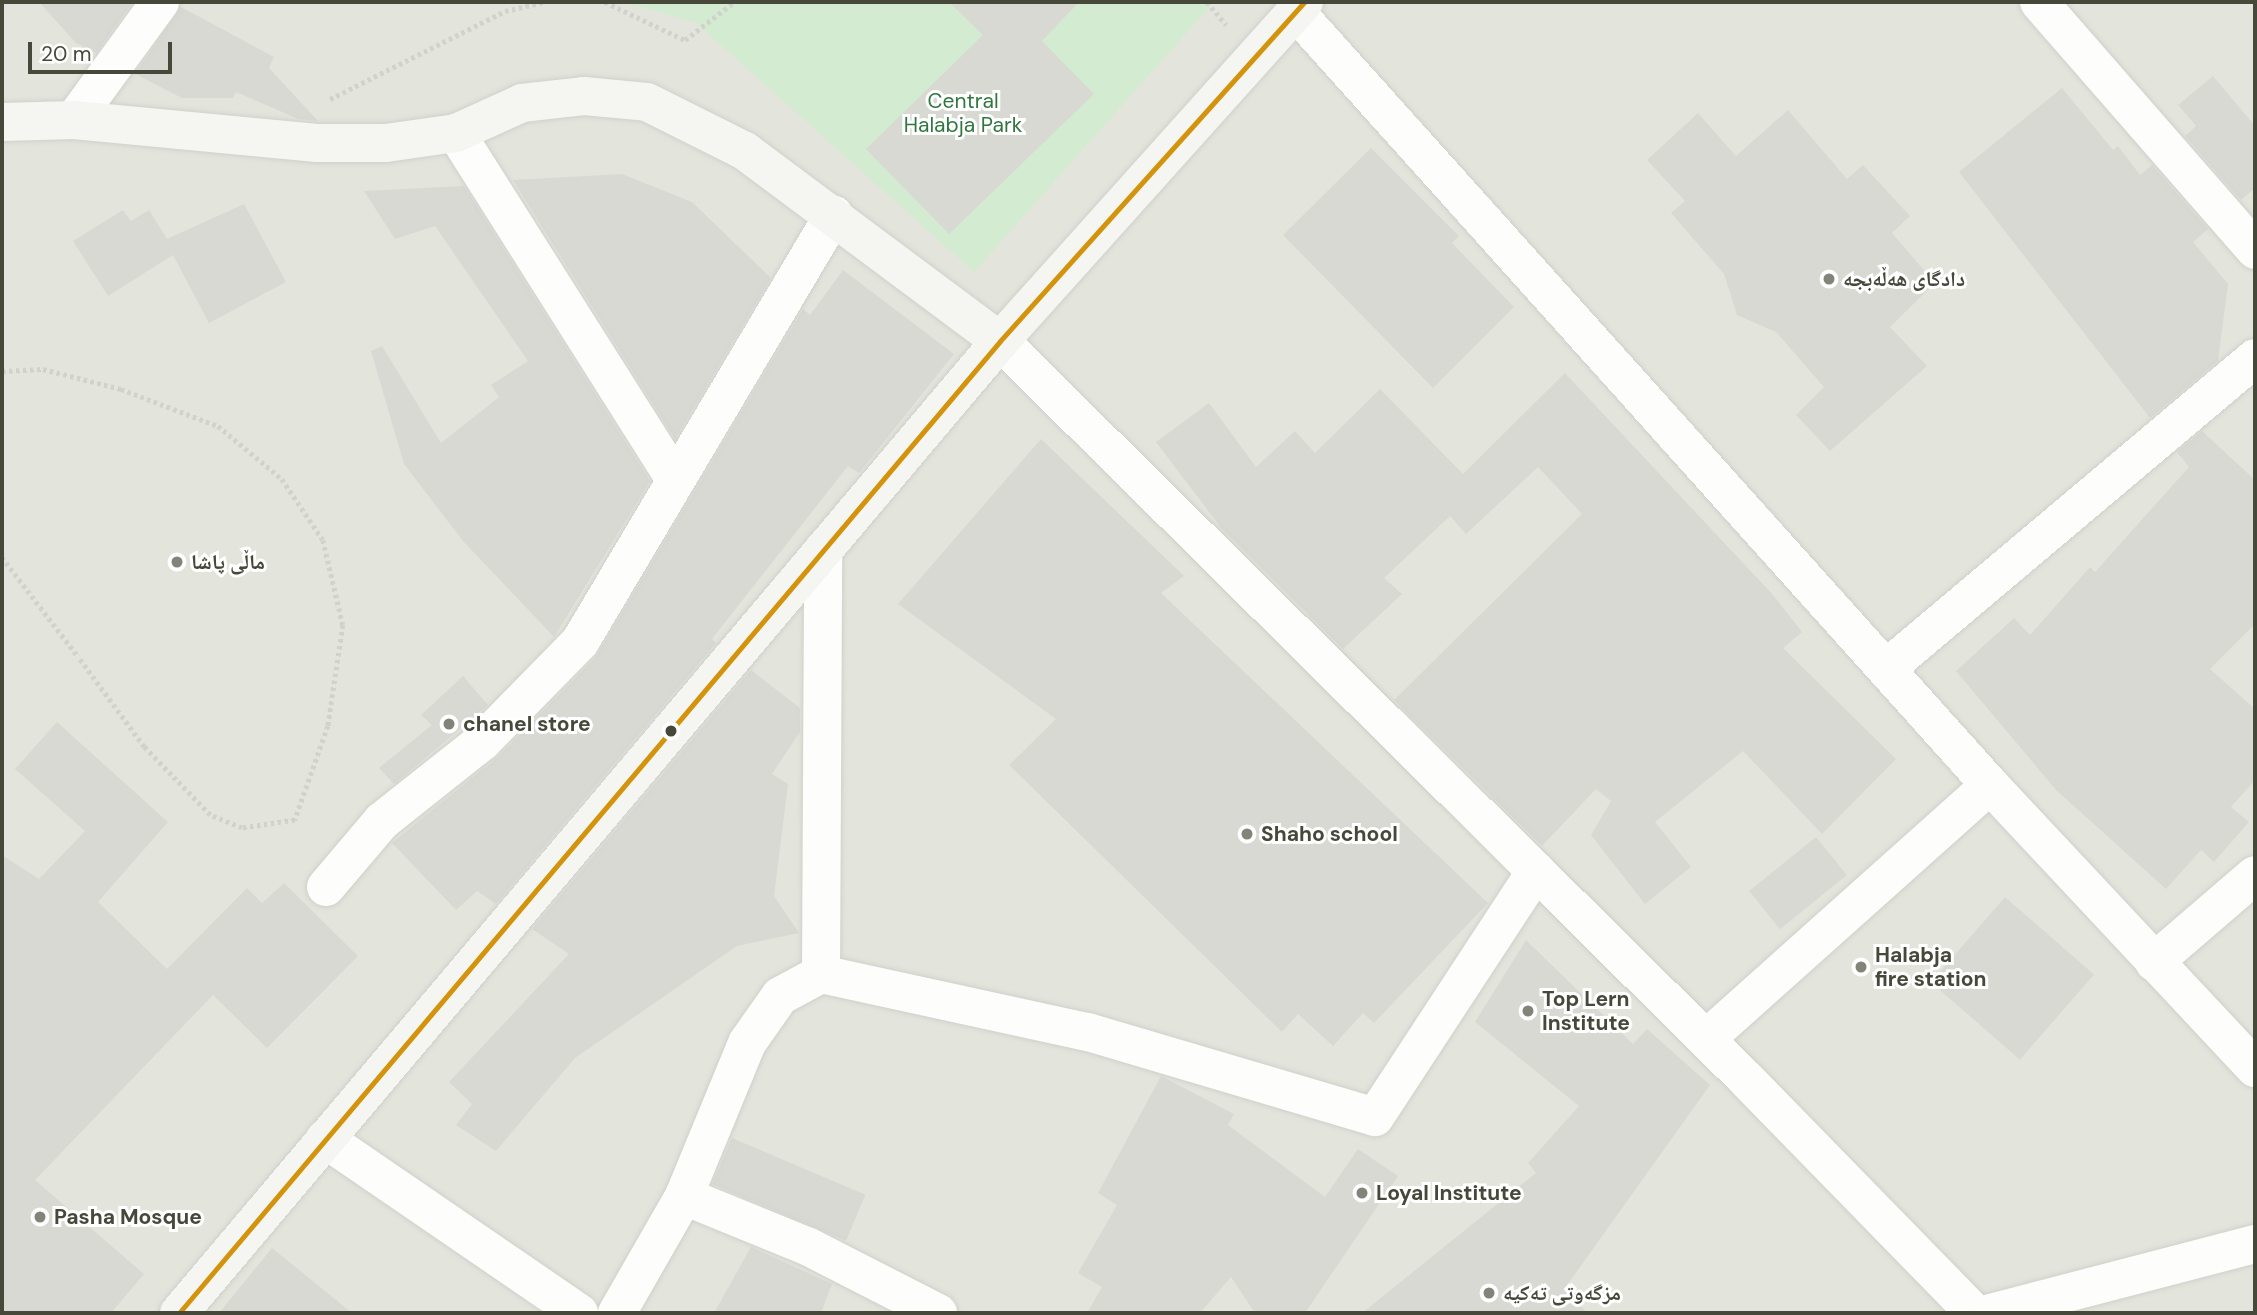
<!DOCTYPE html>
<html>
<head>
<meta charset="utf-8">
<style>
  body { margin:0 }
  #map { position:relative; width:2257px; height:1315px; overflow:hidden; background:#f1f2ee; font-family:"DM Sans","Noto Naskh Arabic",sans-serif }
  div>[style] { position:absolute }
  .residential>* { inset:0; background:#e3e5dc; transform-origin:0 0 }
  .green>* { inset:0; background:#d2ebd1 }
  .building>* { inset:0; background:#d8d9d3; transform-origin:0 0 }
  .path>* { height:4.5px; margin-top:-2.25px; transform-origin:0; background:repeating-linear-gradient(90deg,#d1d2cc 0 3.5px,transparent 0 7px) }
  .roads { filter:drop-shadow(0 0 2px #cfd0cb) drop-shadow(0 0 2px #cfd0cb) }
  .minor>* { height:38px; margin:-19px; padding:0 19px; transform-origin:19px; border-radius:19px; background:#fdfdfc }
  .secondary>* { height:38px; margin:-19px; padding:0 19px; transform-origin:19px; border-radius:19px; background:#f5f6f1 }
  .bus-1>* { height:5px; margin:-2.5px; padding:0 2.5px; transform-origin:2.5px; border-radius:2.5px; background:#d4930c }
  .dots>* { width:19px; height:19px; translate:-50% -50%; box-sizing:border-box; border:4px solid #fff; border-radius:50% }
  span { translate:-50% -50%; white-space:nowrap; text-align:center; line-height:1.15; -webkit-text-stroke:6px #fff; paint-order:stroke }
  .park-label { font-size:21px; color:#31763e }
  .poi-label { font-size:21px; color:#46483a; font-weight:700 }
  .left { translate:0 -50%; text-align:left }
  .frame { position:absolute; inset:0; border:4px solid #46483a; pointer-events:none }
  .scale { position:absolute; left:28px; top:42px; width:144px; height:32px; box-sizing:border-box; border:4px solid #46483a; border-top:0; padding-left:9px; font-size:21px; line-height:24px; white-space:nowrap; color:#46483a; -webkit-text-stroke:5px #fff; paint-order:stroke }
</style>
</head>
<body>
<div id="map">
  <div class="residential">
    <i style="left:2px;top:2px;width:2253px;height:1311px"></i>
  </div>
  <div class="green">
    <i style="clip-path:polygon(622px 2px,1214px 2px,974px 272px,695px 22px)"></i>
  </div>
  <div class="building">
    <i style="clip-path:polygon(39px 2px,133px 2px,96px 53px,76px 43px)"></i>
    <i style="clip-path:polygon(949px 2px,1079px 2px,1042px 41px,1094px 94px,949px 234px,866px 149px,983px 35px)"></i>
    <i style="clip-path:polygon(181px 7px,274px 57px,269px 68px,318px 121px,298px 119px,236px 92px,233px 98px,182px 98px,135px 74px)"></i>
    <i style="clip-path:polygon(2213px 76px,2255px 126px,2255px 188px,2241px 200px,2185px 136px,2196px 126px,2178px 105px)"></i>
    <i style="clip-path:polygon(2062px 88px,2113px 150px,2118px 146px,2140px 175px,2152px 165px,2208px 229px,2193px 242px,2228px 284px,2218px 361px,2150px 418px,1959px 172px)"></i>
    <i style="clip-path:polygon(1788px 110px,1847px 179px,1863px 165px,1910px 216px,1892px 233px,1935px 283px,1890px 327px,1927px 366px,1830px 451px,1796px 415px,1824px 387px,1776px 332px,1737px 315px,1724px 274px,1671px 213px,1685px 201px,1647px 160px,1698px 113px,1736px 156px)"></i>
    <i style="clip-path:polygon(1371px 148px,1459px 236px,1452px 243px,1514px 307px,1433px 388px,1283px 235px)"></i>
    <i style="clip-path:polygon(622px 174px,692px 202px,771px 278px,675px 439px,513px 180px)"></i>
    <i style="clip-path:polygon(464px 186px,650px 481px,554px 637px,463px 541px,404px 464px,371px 351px,382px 346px,441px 443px,499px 397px,491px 385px,528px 361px,435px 226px,395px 239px,364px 191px)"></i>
    <i style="clip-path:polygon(244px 204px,286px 282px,209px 323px,173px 255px,108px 296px,73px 241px,123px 210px,131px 221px,149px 210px,167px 239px)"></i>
    <i style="clip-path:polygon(843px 270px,954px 354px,859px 473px,848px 466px,712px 639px,716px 643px,496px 904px,477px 891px,456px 910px,392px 843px,499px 756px,596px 657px,803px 309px,810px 315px)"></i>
    <i style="clip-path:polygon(1565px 373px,1774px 596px,1802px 632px,1783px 648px,1896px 759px,1822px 834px,1743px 751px,1655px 822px,1691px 867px,1645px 904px,1591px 835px,1611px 801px,1596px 789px,1542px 846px,1394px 700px,1582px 514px,1538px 467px,1466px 534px,1450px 516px,1384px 578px,1402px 594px,1343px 649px,1222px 529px,1156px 442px,1209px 403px,1256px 467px,1295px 431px,1315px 453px,1380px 389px,1463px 474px)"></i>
    <i style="clip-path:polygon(2202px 431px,2255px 480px,2255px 624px,2210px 669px,2255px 709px,2255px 780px,2231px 807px,2249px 822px,2214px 862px,2201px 850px,2166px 889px,2056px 790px,1956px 671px,2014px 618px,2030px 635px,2090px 567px,2095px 572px,2189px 467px,2177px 452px)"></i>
    <i style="clip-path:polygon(1041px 439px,1184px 576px,1161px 593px,1488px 903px,1374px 1023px,1363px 1013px,1333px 1046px,1298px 1014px,1282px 1032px,1009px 765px,1056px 719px,898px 604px)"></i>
    <i style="clip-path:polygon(751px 670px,800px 708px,800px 732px,772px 774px,788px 784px,774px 896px,799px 933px,737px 946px,575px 1058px,496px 1151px,456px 1125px,472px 1104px,449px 1082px,569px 954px,532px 929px)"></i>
    <i style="clip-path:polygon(463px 676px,488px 705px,394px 784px,379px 768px,432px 725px,421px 715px)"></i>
    <i style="clip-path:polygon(57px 722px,168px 822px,98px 902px,167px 969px,247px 888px,262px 903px,284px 883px,358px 956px,267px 1048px,213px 995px,35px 1180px,144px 1274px,111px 1313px,2px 1313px,2px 855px,39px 879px,85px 831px,15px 769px)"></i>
    <i style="left:1816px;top:837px;width:49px;height:86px;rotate:51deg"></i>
    <i style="left:2005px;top:897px;width:118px;height:113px;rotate:41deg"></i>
    <i style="clip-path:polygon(1526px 940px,1633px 1044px,1647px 1029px,1710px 1085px,1565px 1288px,1587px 1313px,1362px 1313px,1536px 1173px,1528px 1163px,1579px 1106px,1475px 1022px)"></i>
    <i style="clip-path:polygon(1161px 1076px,1234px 1114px,1228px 1125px,1325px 1197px,1358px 1149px,1398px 1176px,1305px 1313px,1255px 1313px,1231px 1277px,1200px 1313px,1087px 1313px,1102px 1287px,1078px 1273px,1117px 1205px,1098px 1193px)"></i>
    <i style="left:732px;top:1138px;width:145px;height:50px;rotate:23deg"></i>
    <i style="clip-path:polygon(751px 1247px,832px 1284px,821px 1313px,714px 1313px)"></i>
    <i style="clip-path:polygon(272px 1248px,352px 1313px,219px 1313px)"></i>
  </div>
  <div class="path">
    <i style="left:605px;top:2px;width:89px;rotate:25.4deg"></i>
    <i style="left:685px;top:40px;width:62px;rotate:-37.8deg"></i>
    <i style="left:1207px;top:2px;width:30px;rotate:50deg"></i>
    <i style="left:330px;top:99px;width:196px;rotate:-26.7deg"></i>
    <i style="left:505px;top:11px;width:40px;rotate:-13deg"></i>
    <i style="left:2px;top:371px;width:41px;rotate:-2.8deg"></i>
    <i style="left:43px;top:369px;width:81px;rotate:14.4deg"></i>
    <i style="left:121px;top:389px;width:104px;rotate:20.9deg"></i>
    <i style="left:218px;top:426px;width:83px;rotate:39.6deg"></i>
    <i style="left:282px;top:479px;width:73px;rotate:56.1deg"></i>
    <i style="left:323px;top:540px;width:87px;rotate:76.8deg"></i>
    <i style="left:343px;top:625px;width:102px;rotate:98.4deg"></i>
    <i style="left:328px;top:726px;width:100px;rotate:109.3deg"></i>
    <i style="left:295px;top:820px;width:54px;rotate:171.4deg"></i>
    <i style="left:242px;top:828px;width:35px;rotate:-158deg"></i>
    <i style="left:210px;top:815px;width:95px;rotate:-134.1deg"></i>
    <i style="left:144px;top:747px;width:112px;rotate:-126.3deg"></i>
    <i style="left:2px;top:557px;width:123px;rotate:52.6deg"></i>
  </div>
  <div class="roads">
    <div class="minor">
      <i style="left:2039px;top:2px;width:329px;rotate:48.9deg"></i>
      <i style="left:1295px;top:11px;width:1040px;rotate:48.08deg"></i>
      <i style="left:1990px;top:785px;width:381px;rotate:138.2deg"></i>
      <i style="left:74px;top:120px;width:146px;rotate:-53.9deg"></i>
      <i style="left:456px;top:133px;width:410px;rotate:57.7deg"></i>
      <i style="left:1000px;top:341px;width:1051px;rotate:44.69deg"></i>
      <i style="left:1747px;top:1080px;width:325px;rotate:45.7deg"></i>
      <i style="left:1887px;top:668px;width:481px;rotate:-40.1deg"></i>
      <i style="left:1990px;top:785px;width:388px;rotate:46.9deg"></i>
      <i style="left:326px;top:887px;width:87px;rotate:-49.7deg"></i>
      <i style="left:382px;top:821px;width:129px;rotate:-38.4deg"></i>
      <i style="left:483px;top:741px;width:139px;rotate:-45.6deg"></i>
      <i style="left:580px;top:642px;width:497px;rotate:-59.3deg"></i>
      <i style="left:2154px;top:962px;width:133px;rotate:-40.7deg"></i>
      <i style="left:821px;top:974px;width:424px;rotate:-89.7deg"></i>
      <i style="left:325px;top:1139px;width:308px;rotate:34.4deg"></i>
      <i style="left:684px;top:1196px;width:135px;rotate:22.2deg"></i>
      <i style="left:809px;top:1247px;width:145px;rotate:27.1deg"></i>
      <i style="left:617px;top:1313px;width:135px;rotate:-60.2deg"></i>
      <i style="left:684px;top:1196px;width:165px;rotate:-67.6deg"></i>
      <i style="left:747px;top:1043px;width:57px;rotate:-54.9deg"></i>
      <i style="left:780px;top:996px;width:47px;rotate:-28.2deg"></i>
      <i style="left:821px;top:974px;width:273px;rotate:12.3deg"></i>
      <i style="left:1088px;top:1032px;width:299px;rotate:16.5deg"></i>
      <i style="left:1375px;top:1117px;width:294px;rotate:-56.8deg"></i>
      <i style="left:1990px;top:1313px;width:274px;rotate:-14.6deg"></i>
    </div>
    <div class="secondary">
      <i style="left:2px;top:122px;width:72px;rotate:-1.6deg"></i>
      <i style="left:74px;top:120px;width:244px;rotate:5.4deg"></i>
      <i style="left:317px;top:143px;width:69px"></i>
      <i style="left:386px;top:143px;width:71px;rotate:-8.1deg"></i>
      <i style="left:456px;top:133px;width:72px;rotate:-24.4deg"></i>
      <i style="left:522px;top:103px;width:62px;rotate:-6.4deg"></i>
      <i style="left:584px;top:96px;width:63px;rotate:5.4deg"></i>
      <i style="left:647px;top:102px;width:110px;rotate:26.6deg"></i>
      <i style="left:745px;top:151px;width:318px;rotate:36.7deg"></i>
      <i style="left:179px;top:1313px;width:1272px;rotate:-49.81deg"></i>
      <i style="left:1000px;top:341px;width:455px;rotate:-48.1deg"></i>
    </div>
  </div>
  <div class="bus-1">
    <i style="left:179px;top:1313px;width:1272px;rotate:-49.81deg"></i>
    <i style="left:1000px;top:341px;width:455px;rotate:-48.1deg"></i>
  </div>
  <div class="dots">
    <i style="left:1829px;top:279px;background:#828479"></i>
    <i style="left:177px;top:562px;background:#828479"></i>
    <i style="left:449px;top:724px;background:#828479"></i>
    <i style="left:671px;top:731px;background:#46483a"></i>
    <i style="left:1247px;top:834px;background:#828479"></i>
    <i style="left:1861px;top:967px;background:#828479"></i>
    <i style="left:1528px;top:1011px;background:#828479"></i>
    <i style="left:1362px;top:1193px;background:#828479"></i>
    <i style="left:40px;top:1217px;background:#828479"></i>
    <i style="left:1489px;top:1293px;background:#828479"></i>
  </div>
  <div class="park-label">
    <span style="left:963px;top:113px">Central<br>Halabja Park</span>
  </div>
  <div class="poi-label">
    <span class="left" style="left:1843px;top:279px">دادگای هەڵەبجە</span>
    <span class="left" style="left:191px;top:562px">ماڵی پاشا</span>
    <span class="left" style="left:463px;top:724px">chanel store</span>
    <span class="left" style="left:1261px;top:834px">Shaho school</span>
    <span class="left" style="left:1875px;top:967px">Halabja<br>fire station</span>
    <span class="left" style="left:1542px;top:1011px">Top Lern<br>Institute</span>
    <span class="left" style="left:1376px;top:1193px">Loyal Institute</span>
    <span class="left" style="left:54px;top:1217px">Pasha Mosque</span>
    <span class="left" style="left:1503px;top:1293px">مزگەوتی تەکیە</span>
  </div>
  <div class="frame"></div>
  <div class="scale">20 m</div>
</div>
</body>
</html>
